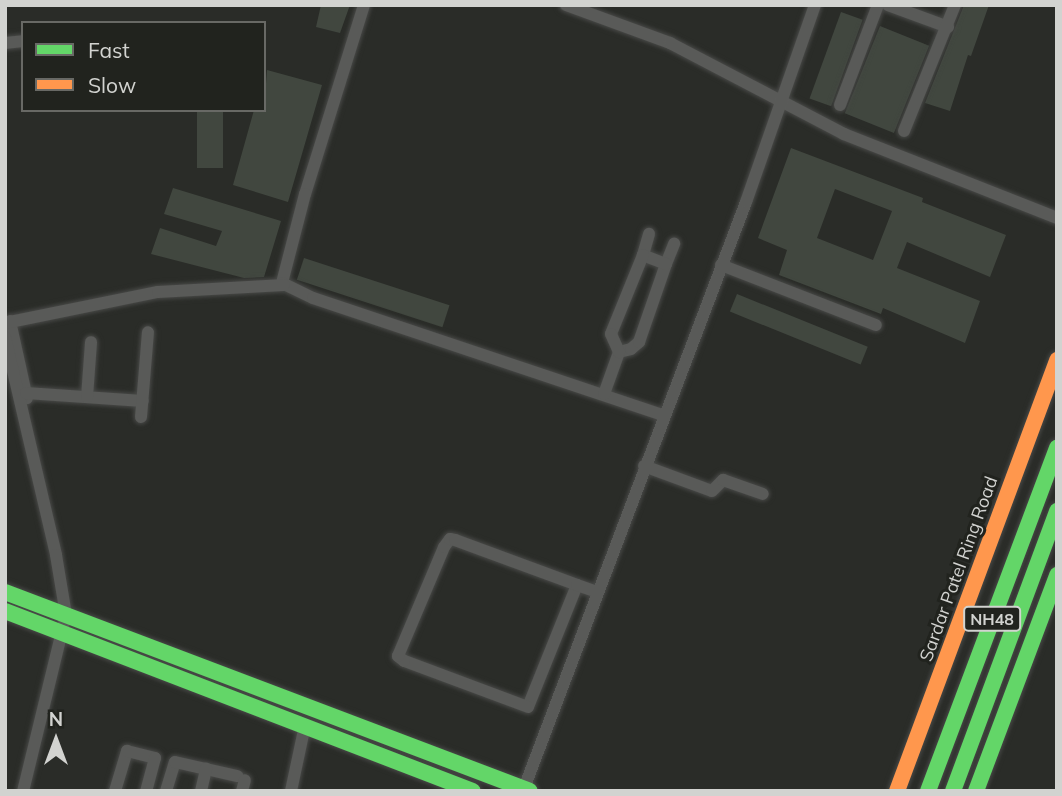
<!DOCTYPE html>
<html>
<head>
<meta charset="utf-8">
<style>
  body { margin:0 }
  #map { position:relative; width:1062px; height:796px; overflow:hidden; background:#2a2c28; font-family:Mulish,sans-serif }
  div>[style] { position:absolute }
  .building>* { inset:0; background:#41473f; transform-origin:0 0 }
  .roads { filter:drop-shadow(0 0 2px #484947) drop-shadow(0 0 2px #484947) }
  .street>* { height:12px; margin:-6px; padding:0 6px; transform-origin:6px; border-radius:6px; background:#595a58 }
  .fast>* { height:16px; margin:-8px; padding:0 8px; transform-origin:8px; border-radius:8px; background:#63d668 }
  .slow>* { height:16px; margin:-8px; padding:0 8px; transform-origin:8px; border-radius:8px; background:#ff974d }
  span { translate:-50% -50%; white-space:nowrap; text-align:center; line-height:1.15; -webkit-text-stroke:6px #21231e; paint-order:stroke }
  .shield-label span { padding:2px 5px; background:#21231e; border:2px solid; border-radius:5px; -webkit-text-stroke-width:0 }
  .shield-label { font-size:16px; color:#d2d3d0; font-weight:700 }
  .street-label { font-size:18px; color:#d2d3d0 }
  .frame { position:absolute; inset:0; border:7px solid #d2d3d0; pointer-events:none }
  .legend { position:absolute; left:21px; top:21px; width:245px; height:91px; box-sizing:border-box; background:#21231e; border:2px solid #686965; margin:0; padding:9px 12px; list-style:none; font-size:21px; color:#d2d3d0 }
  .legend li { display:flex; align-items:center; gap:14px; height:35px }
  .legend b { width:35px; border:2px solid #686965 }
  .north { position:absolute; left:21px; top:705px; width:70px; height:70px; -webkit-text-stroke:5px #21231e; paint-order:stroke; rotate:0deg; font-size:19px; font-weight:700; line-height:28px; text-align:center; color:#d2d3d0 }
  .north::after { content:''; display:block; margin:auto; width:24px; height:32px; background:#d2d3d0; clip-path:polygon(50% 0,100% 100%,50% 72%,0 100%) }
</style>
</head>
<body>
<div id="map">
  <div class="building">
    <i style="clip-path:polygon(321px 5px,350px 5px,340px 33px,316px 27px)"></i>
    <i style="clip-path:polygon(964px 5px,989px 5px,971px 56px,968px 55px,950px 111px,925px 103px)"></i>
    <i style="left:841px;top:12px;width:23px;height:92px;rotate:20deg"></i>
    <i style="left:880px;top:26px;width:53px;height:94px;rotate:22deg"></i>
    <i style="clip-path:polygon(267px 70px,322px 85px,288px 202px,233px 185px,254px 110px,264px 110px)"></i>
    <i style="left:197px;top:110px;width:26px;height:58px"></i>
    <i style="clip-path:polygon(evenodd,791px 148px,923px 198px,922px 202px,1006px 235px,990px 277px,907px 242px,897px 268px,980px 301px,965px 343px,883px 308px,881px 314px,779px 275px,787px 250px,758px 238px,791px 148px,835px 189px,892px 211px,873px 260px,817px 238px,835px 189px)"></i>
    <i style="clip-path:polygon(173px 188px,281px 221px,264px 277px,244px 278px,151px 254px,160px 228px,216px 246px,222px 231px,164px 214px)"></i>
    <i style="left:304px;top:258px;width:153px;height:23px;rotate:18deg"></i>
    <i style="left:737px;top:294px;width:141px;height:19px;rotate:22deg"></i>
  </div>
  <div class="roads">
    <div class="street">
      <i style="left:364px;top:5px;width:198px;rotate:107.3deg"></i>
      <i style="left:305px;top:194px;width:92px;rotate:104.5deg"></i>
      <i style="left:282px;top:283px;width:34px;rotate:26deg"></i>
      <i style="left:313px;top:298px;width:369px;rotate:18.5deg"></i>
      <i style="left:566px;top:5px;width:111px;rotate:20.1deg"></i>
      <i style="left:670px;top:43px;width:196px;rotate:27.6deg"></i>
      <i style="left:844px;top:134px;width:229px;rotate:21.5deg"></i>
      <i style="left:888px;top:5px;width:64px;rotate:20.1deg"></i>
      <i style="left:5px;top:43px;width:18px;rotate:-6deg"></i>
      <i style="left:840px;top:105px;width:107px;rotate:-69.2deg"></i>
      <i style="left:904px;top:131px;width:136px;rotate:-68deg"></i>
      <i style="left:643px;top:255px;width:22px;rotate:-74deg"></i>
      <i style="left:666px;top:264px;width:22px;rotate:-68deg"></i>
      <i style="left:721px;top:265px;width:166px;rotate:21.2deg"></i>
      <i style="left:10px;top:321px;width:79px;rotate:77.6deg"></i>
      <i style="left:5px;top:323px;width:156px;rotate:-11.5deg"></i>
      <i style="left:158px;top:292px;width:126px;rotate:-3.2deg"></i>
      <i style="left:5px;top:337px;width:224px;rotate:76.8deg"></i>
      <i style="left:56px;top:555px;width:61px;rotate:80.5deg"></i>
      <i style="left:66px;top:615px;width:181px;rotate:103.7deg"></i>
      <i style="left:26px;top:393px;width:117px;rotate:3.9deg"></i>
      <i style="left:604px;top:394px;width:45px;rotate:-70.3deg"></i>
      <i style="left:619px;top:352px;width:12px;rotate:-14deg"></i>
      <i style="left:631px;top:349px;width:11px;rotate:-41deg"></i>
      <i style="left:639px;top:342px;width:83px;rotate:-70.9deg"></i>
      <i style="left:666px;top:264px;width:25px;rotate:-159deg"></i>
      <i style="left:643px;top:255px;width:85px;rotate:112.1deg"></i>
      <i style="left:611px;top:334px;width:20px;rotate:66deg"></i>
      <i style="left:87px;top:397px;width:55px;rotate:-85.8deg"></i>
      <i style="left:141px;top:417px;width:85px;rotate:-85.3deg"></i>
      <i style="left:644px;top:466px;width:72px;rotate:20.2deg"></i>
      <i style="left:712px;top:491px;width:16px;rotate:-45deg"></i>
      <i style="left:723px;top:480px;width:42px;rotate:19.3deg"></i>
      <i style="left:577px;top:585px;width:131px;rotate:111.9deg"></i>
      <i style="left:528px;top:707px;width:132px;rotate:-159.6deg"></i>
      <i style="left:404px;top:661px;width:8px;rotate:-140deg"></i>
      <i style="left:398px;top:656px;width:118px;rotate:-67.1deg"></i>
      <i style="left:444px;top:547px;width:10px;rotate:-53deg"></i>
      <i style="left:450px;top:539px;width:5px;rotate:11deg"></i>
      <i style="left:455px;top:540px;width:130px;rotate:20.2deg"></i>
      <i style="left:577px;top:585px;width:21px;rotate:19deg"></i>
      <i style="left:115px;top:791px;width:42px;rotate:-73.3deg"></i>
      <i style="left:127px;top:751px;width:29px;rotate:14deg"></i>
      <i style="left:155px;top:758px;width:34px;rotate:105deg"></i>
      <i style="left:166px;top:791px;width:30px;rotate:-73deg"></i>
      <i style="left:175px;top:762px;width:64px;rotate:12.7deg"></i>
      <i style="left:201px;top:791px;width:23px;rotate:-77deg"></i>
      <i style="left:242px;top:791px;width:11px;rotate:-75deg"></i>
      <i style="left:291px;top:791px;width:67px;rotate:-78deg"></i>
      <i style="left:523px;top:791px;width:630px;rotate:-69.26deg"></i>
      <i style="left:746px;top:202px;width:209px;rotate:-70.7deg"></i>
    </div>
    <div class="fast">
      <i style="left:5px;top:592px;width:561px;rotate:20.76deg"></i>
      <i style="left:5px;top:611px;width:501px;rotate:21.04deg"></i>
      <i style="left:928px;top:791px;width:367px;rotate:-69.4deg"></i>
      <i style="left:953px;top:791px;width:299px;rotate:-69.6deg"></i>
      <i style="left:976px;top:791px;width:231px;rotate:-69.4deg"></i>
    </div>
    <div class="slow">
      <i style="left:897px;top:791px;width:460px;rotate:-69.6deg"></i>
    </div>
  </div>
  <div class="shield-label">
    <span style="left:992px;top:619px">NH48</span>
  </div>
  <div class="street-label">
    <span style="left:959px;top:569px;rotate:-70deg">Sardar Patel Ring Road</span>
  </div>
  <div class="frame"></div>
  <ul class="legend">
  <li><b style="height:9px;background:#63d668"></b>Fast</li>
  <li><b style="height:9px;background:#ff974d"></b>Slow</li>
  </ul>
  <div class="north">N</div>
</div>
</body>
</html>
